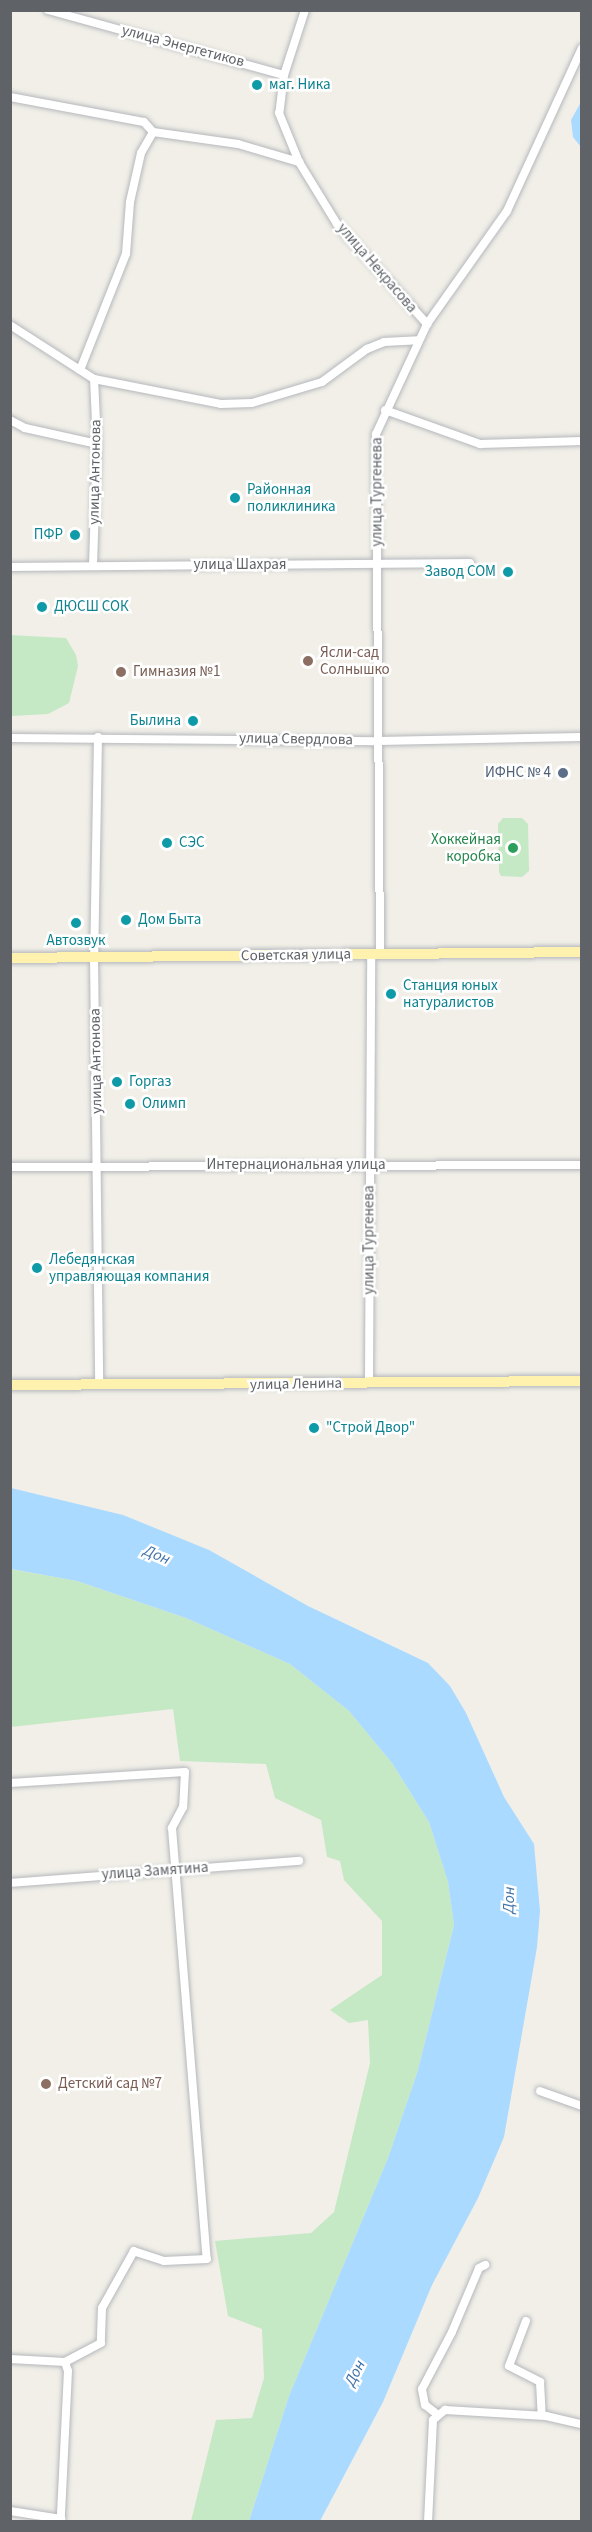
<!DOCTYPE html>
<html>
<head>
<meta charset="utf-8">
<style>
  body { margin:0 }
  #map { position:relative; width:592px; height:2532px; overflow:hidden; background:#f1efe8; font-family:"Source Sans 3",sans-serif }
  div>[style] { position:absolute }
  .green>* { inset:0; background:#c5e8c5 }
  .water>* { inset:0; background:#aadaff }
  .roads { filter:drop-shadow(0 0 2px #b5b8bc) drop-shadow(0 0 2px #b5b8bc) }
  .minor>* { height:8px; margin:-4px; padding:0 4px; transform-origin:4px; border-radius:4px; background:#fff }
  .major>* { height:10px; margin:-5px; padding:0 5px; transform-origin:5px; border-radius:5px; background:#fff2af }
  .dots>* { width:16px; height:16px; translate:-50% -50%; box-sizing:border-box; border:3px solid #fff; border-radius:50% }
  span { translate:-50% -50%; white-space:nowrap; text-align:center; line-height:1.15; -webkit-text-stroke:5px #fff; paint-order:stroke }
  .street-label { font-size:15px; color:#5f6368 }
  .culture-label { font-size:15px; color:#0d838f }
  .left { translate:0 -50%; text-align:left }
  .right { translate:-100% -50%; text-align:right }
  .education-label { font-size:15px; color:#785e54 }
  .service-label { font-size:15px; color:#4e5e75 }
  .leisure-label { font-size:15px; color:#27864d }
  .water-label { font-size:16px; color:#4174aa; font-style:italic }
  .frame { position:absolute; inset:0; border:12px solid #5f6368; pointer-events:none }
</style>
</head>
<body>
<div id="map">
  <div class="green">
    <i style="clip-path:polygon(10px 635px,66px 638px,76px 655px,78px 666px,69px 703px,48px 714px,11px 716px)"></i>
    <i style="clip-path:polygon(503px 818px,522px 818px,528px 824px,529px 871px,522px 877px,501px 876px,499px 872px,498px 824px)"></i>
    <i style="clip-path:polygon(10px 1569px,77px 1581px,186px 1618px,290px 1664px,349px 1711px,392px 1763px,429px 1822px,448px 1882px,454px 1925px,418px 2070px,388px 2158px,289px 2396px,249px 2521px,191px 2521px,216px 2420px,252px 2418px,264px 2378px,262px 2329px,228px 2316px,215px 2241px,311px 2233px,334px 2212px,370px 2063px,368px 2020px,349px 2023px,330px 2010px,382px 1975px,382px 1921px,344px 1880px,340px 1861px,327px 1857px,321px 1820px,275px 1798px,266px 1764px,180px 1761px,173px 1709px,11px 1727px)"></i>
  </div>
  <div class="water">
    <i style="clip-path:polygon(581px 102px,581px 147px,573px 137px,571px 120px)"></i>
    <i style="clip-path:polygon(11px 1488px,123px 1515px,209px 1550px,308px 1606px,428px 1663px,450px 1686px,466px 1713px,504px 1797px,534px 1844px,540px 1911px,537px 1947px,504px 2137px,478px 2198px,432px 2285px,383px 2402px,320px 2521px,249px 2521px,289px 2396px,388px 2158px,418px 2070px,454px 1925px,448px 1882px,429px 1822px,392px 1763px,349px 1711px,290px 1664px,186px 1618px,77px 1581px,11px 1569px)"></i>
  </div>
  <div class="roads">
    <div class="minor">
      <i style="left:48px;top:10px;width:245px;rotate:15.4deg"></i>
      <i style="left:305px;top:10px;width:68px;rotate:107.9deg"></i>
      <i style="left:284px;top:75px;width:38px;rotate:97deg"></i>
      <i style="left:279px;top:113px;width:53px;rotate:67.8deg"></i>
      <i style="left:299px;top:162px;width:73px;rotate:58.5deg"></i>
      <i style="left:337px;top:224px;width:135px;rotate:48deg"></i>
      <i style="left:10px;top:97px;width:136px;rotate:10.6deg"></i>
      <i style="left:144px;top:122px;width:13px;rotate:48deg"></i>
      <i style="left:153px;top:132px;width:86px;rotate:8deg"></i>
      <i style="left:238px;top:144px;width:64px;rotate:16.4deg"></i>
      <i style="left:10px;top:325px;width:100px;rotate:32.7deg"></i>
      <i style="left:94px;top:379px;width:129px;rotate:11.1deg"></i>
      <i style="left:221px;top:404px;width:31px;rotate:-2deg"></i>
      <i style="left:252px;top:403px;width:73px;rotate:-16.7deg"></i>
      <i style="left:322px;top:382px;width:56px;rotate:-36.3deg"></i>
      <i style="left:367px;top:349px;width:18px;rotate:-22deg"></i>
      <i style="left:384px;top:342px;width:34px;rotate:-3deg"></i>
      <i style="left:80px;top:370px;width:125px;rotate:-68.4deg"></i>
      <i style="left:126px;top:254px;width:52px;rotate:-85.6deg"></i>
      <i style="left:130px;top:202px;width:50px;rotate:-77.3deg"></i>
      <i style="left:141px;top:153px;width:24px;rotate:-60deg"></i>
      <i style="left:385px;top:410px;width:101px;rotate:19.7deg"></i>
      <i style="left:480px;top:444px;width:102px;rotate:-1.7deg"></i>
      <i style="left:10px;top:420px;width:17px;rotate:28deg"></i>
      <i style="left:25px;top:428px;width:74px;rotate:12.5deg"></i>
      <i style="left:93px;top:565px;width:121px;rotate:-88.1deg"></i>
      <i style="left:97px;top:444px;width:65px;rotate:-92.6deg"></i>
      <i style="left:10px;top:567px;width:460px;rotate:-0.5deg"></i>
      <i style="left:98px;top:737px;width:220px;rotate:91deg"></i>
      <i style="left:94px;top:957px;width:428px;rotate:89.3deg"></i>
      <i style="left:10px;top:738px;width:368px;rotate:0.5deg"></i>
      <i style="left:378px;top:741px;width:204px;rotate:-1.1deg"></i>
      <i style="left:380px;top:954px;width:520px;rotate:-90.44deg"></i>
      <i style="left:376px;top:434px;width:121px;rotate:-65.1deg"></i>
      <i style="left:427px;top:324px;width:138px;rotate:-54.7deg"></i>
      <i style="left:507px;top:211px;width:179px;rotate:-65.3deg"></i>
      <i style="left:10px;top:1167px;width:572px;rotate:-0.2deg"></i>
      <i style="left:369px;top:1382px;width:428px;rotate:-89.7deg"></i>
      <i style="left:10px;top:1783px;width:175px;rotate:-3.6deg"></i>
      <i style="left:185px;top:1772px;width:35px;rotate:93deg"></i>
      <i style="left:183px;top:1807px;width:24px;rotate:118deg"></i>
      <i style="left:172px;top:1828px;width:432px;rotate:85.4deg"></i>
      <i style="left:207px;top:2259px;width:43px;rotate:177.3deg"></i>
      <i style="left:164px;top:2261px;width:32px;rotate:-162deg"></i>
      <i style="left:134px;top:2251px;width:65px;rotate:119.3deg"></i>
      <i style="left:102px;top:2308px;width:35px;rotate:92deg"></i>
      <i style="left:101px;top:2343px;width:41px;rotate:152.2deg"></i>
      <i style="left:10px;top:1883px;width:290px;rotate:-4.4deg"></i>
      <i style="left:540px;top:2091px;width:45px;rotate:19.7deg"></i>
      <i style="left:526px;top:2321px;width:48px;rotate:110.7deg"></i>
      <i style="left:509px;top:2366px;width:35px;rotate:27deg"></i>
      <i style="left:540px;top:2382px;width:33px;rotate:87deg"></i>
      <i style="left:10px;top:2359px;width:55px;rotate:3.1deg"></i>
      <i style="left:65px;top:2362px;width:9px;rotate:72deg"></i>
      <i style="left:68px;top:2371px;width:145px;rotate:92.8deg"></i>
      <i style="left:438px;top:2415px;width:16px;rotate:-142deg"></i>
      <i style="left:425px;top:2405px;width:16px;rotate:-101deg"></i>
      <i style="left:422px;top:2389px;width:64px;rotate:-62.2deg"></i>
      <i style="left:452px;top:2332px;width:69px;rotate:-67.1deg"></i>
      <i style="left:479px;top:2268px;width:7px;rotate:-27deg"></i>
      <i style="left:10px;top:2511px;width:52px;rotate:8.9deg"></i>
      <i style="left:428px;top:2522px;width:102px;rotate:-87.2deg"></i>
      <i style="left:433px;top:2420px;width:16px;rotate:-40deg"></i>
      <i style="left:445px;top:2410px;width:101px;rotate:3.4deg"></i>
      <i style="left:546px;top:2416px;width:37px;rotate:13deg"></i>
    </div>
    <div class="major">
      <i style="left:10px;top:958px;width:572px;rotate:-0.6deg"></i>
      <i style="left:10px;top:1385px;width:572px;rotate:-0.4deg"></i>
    </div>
  </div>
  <div class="dots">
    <i style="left:257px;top:85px;background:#0f9aa8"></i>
    <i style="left:235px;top:498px;background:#0f9aa8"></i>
    <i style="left:75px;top:535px;background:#0f9aa8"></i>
    <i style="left:508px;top:572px;background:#0f9aa8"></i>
    <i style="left:42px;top:607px;background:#0f9aa8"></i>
    <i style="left:308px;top:661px;background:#8d6e63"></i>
    <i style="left:121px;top:672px;background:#8d6e63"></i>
    <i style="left:193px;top:721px;background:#0f9aa8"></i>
    <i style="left:563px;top:773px;background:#5c6f8a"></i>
    <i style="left:167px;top:843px;background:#0f9aa8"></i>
    <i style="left:513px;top:848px;background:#2e9e5b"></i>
    <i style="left:126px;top:920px;background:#0f9aa8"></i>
    <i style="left:76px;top:923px;background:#0f9aa8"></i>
    <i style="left:391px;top:994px;background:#0f9aa8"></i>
    <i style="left:117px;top:1082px;background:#0f9aa8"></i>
    <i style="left:130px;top:1104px;background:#0f9aa8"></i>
    <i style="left:37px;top:1268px;background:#0f9aa8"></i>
    <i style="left:314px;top:1428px;background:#0f9aa8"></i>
    <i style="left:46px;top:2084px;background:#8d6e63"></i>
  </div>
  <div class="street-label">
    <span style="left:183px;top:46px;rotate:15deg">улица Энергетиков</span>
    <span style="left:377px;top:268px;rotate:49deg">улица Некрасова</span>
    <span style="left:95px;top:472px;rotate:-89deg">улица Антонова</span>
    <span style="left:377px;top:492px;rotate:-90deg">улица Тургенева</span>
    <span style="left:240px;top:565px">улица Шахрая</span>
    <span style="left:296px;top:739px;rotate:1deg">улица Свердлова</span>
    <span style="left:296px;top:955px;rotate:-1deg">Советская улица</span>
    <span style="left:96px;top:1061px;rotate:-91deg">улица Антонова</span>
    <span style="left:296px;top:1165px">Интернациональная улица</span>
    <span style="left:369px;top:1240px;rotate:-90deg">улица Тургенева</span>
    <span style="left:296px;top:1384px;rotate:-1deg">улица Ленина</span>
    <span style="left:155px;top:1871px;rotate:-4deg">улица Замятина</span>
  </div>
  <div class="culture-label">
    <span class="left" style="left:269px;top:85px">маг. Ника</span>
    <span class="left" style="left:247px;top:498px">Районная<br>поликлиника</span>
    <span class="right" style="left:63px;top:535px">ПФР</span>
    <span class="right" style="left:496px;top:572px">Завод СОМ</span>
    <span class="left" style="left:54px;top:607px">ДЮСШ СОК</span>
    <span class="right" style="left:181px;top:721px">Былина</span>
    <span class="left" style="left:179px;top:843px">СЭС</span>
    <span class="left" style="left:138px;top:920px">Дом Быта</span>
    <span style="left:76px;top:941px">Автозвук</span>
    <span class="left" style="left:403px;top:994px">Станция юных<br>натуралистов</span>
    <span class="left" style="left:129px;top:1082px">Горгаз</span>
    <span class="left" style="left:142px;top:1104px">Олимп</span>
    <span class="left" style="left:49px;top:1268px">Лебедянская<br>управляющая компания</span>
    <span class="left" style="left:326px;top:1428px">"Строй Двор"</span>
  </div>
  <div class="education-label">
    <span class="left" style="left:320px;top:661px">Ясли-сад<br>Солнышко</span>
    <span class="left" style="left:133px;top:672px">Гимназия №1</span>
    <span class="left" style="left:58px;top:2084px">Детский сад №7</span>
  </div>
  <div class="service-label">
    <span class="right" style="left:551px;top:773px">ИФНС № 4</span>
  </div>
  <div class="leisure-label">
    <span class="right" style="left:501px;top:848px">Хоккейная<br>коробка</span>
  </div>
  <div class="water-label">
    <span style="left:157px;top:1555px;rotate:24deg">Дон</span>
    <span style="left:509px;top:1900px;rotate:-88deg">Дон</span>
    <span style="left:355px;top:2373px;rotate:-63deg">Дон</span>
  </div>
  <div class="frame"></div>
</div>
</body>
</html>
